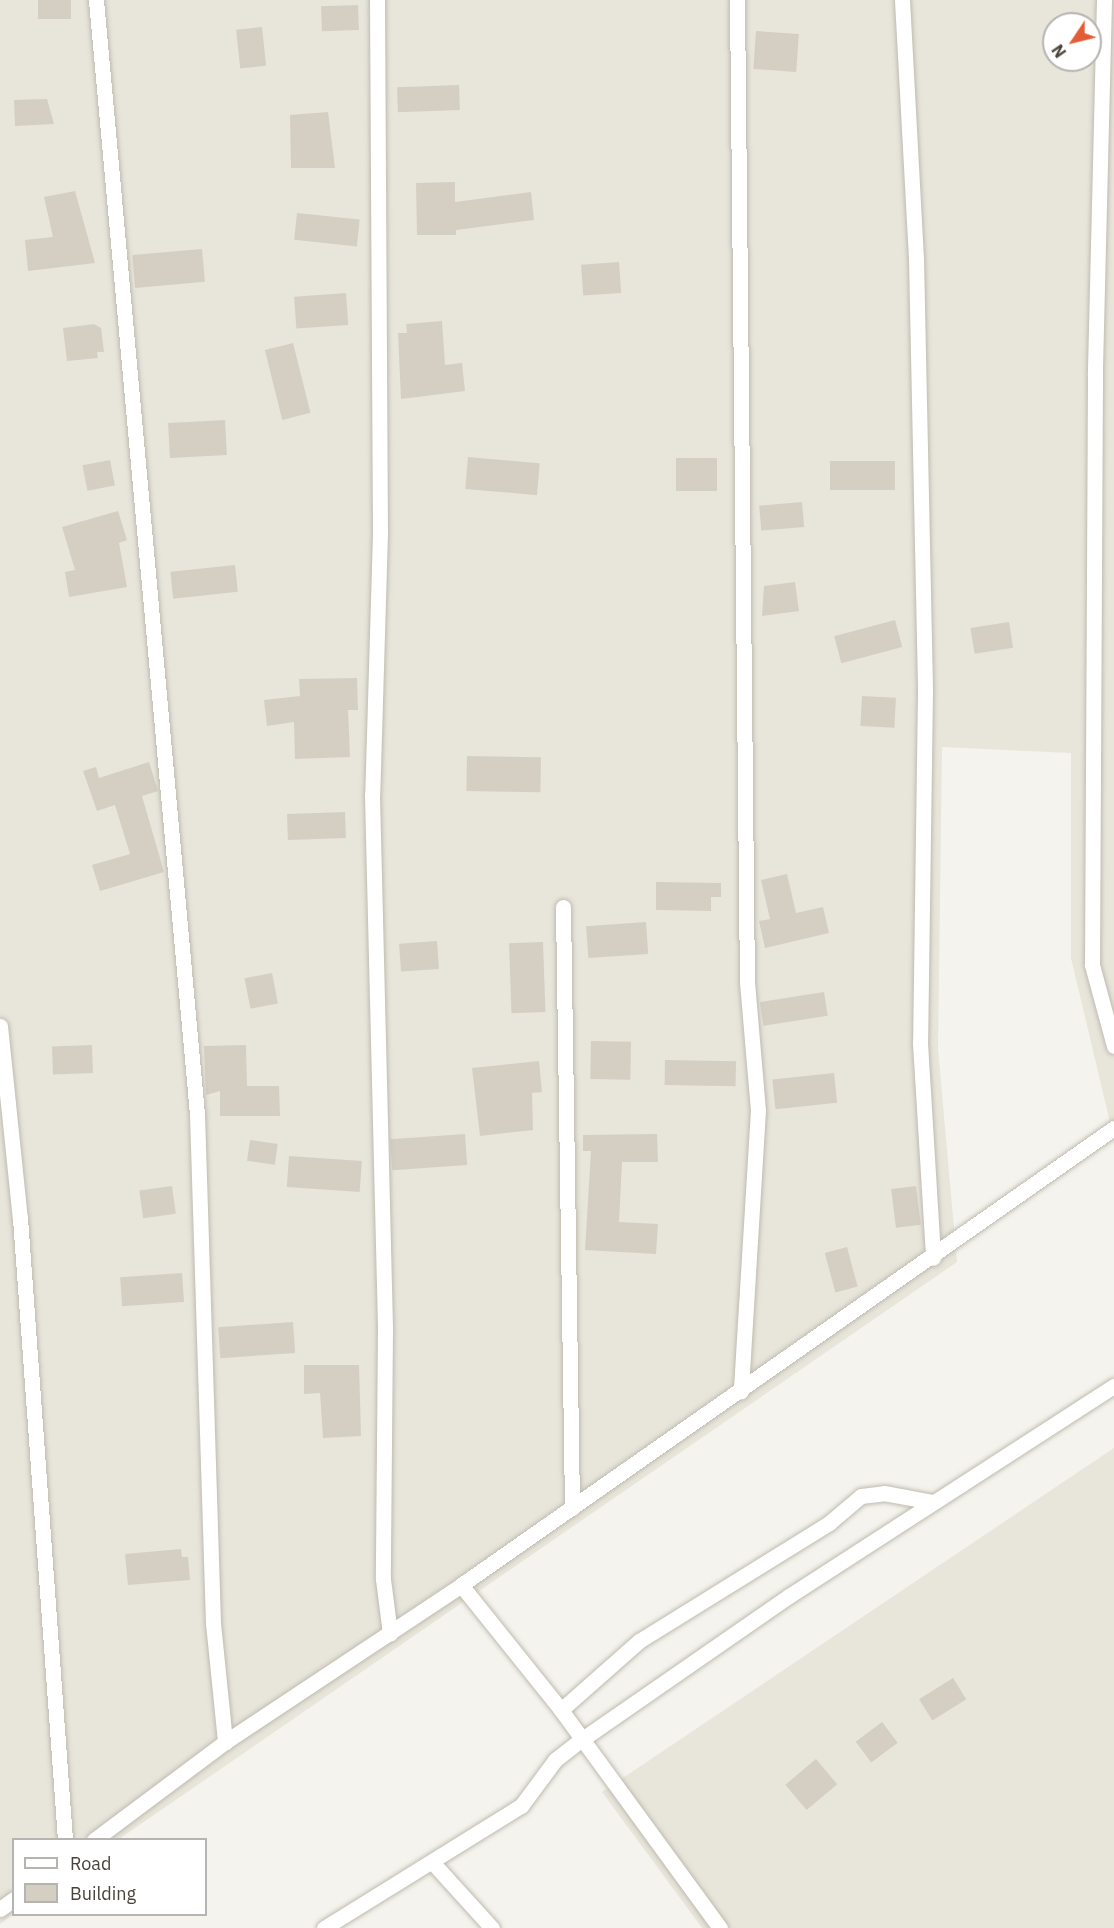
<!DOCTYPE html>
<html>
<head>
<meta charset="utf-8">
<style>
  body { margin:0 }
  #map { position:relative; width:1114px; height:1928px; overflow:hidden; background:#f4f3ed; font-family:"IBM Plex Sans",sans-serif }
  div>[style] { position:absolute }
  .residential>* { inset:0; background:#e8e5db }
  .building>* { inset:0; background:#d5cfc3; transform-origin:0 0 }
  .roads { filter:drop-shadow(0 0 2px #bfbbb0) drop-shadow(0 0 2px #bfbbb0) }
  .minor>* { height:15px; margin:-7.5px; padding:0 7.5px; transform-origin:7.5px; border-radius:7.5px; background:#fff }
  span { translate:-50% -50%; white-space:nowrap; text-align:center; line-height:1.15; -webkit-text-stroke:5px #fff; paint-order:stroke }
  .legend { position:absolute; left:12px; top:1838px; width:195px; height:78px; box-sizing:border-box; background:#fff; border:2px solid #b6b4b1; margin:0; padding:8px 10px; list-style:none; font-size:18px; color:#48443b }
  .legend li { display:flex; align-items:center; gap:12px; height:30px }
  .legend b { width:30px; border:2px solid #b6b4b1 }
  .north { position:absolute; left:1042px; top:12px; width:60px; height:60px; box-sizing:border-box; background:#fff; border:2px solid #b6b4b1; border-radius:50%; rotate:235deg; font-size:16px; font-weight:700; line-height:24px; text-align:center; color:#48443b }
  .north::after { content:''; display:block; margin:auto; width:21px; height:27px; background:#e25d36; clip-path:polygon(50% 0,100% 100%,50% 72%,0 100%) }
</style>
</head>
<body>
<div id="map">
  <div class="residential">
    <i style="clip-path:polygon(evenodd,0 0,1114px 0,1114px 1139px,1071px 958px,1071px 753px,942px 747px,938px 1049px,957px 1262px,119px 1839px,14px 1840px,13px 1914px,0 1924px,0 0,1054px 24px,1090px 24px,1090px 60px,1054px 60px,1054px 24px)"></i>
    <i style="clip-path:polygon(1114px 1448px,1114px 1928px,702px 1928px,602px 1792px)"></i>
  </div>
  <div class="building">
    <i style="left:38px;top:0;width:33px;height:19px"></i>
    <i style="left:358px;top:5px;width:25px;height:37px;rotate:88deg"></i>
    <i style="left:262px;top:27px;width:39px;height:26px;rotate:84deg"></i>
    <i style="left:756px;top:31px;width:43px;height:38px;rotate:4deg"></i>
    <i style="left:459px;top:85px;width:25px;height:62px;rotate:88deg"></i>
    <i style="clip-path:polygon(47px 99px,54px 124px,15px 126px,14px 100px)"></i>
    <i style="clip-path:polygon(328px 112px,335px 168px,291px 168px,290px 115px)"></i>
    <i style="clip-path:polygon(455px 182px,455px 202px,531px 192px,534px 220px,456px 230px,456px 235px,417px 235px,416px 183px)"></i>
    <i style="clip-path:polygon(75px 191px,95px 263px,28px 271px,25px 240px,53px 237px,44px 197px)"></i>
    <i style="left:297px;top:213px;width:63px;height:27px;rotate:6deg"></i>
    <i style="left:202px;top:249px;width:33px;height:70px;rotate:85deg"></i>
    <i style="left:619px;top:262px;width:31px;height:38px;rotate:86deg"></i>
    <i style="left:346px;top:293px;width:32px;height:52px;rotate:86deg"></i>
    <i style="clip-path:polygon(442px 321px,445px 365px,462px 363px,465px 391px,401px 399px,398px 333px,407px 333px,406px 324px)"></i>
    <i style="clip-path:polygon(94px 324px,101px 328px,104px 352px,97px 352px,98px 358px,67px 361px,63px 328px)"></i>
    <i style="left:293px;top:343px;width:72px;height:29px;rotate:76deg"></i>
    <i style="left:225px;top:420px;width:35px;height:57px;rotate:87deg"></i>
    <i style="left:468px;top:457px;width:72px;height:32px;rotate:5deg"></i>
    <i style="left:676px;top:458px;width:41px;height:33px"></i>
    <i style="left:110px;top:460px;width:26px;height:28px;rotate:79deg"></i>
    <i style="left:830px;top:461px;width:65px;height:29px"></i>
    <i style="left:802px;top:502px;width:25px;height:43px;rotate:85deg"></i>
    <i style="clip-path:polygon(118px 511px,127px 540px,119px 543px,127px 587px,69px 597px,65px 572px,75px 570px,62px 527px)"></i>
    <i style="left:235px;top:565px;width:27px;height:65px;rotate:84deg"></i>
    <i style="clip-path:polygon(795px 582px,799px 611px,762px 616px,764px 586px)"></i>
    <i style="left:895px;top:620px;width:28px;height:63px;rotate:75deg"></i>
    <i style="left:1009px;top:622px;width:26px;height:39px;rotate:81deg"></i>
    <i style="clip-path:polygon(357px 678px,358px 710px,348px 710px,350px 757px,295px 759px,294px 722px,267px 726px,264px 700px,300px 696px,299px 679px)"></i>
    <i style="left:862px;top:696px;width:34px;height:30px;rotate:3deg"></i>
    <i style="left:467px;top:756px;width:74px;height:35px;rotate:1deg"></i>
    <i style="clip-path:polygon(149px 762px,158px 791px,142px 796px,164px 872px,100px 891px,92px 865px,130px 854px,115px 805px,97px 811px,83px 771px,96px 767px,99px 778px)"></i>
    <i style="left:345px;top:812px;width:26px;height:58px;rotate:88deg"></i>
    <i style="clip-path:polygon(787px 874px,796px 913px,823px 907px,829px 933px,765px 948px,759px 921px,770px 919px,761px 880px)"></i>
    <i style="clip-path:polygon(656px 882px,721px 883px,721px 897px,711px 897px,711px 911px,656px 910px)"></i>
    <i style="left:646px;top:922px;width:32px;height:60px;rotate:86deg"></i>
    <i style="left:437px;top:941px;width:28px;height:38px;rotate:86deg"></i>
    <i style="left:543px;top:942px;width:70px;height:34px;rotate:88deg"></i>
    <i style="left:272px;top:973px;width:31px;height:28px;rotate:79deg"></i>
    <i style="left:824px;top:992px;width:24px;height:65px;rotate:81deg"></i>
    <i style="left:591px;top:1041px;width:40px;height:38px;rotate:1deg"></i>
    <i style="left:92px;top:1045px;width:28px;height:40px;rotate:88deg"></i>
    <i style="clip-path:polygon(246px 1045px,247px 1086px,279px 1086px,280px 1116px,220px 1116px,220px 1091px,206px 1095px,204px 1046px)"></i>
    <i style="left:665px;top:1060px;width:71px;height:25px;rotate:1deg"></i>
    <i style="clip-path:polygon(539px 1061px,542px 1092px,532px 1093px,533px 1130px,480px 1136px,472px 1068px)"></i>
    <i style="left:834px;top:1073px;width:30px;height:62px;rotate:84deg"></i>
    <i style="left:465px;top:1134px;width:31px;height:75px;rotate:86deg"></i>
    <i style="clip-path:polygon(657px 1134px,658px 1162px,622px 1162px,619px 1222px,658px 1224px,656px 1254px,585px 1250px,591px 1151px,583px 1151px,583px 1135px)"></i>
    <i style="left:250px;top:1140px;width:28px;height:21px;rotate:8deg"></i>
    <i style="left:289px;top:1156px;width:73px;height:31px;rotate:4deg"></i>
    <i style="left:172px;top:1186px;width:28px;height:33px;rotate:82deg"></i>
    <i style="left:916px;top:1186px;width:39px;height:25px;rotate:83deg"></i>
    <i style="left:847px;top:1247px;width:41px;height:23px;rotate:75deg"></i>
    <i style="left:182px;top:1273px;width:29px;height:62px;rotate:86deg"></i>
    <i style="left:293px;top:1322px;width:31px;height:75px;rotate:86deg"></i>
    <i style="clip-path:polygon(304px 1365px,359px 1365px,361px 1436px,323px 1438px,320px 1393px,304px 1394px)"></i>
    <i style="clip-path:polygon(181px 1549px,182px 1557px,188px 1557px,190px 1580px,128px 1585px,125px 1554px)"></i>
    <i style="left:953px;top:1678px;width:25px;height:40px;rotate:58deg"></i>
    <i style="left:882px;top:1722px;width:26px;height:33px;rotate:53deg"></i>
    <i style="left:816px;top:1759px;width:33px;height:40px;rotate:50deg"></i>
  </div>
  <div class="roads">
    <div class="minor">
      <i style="left:96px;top:0;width:1119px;rotate:84.82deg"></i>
      <i style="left:197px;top:1114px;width:509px;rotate:88.2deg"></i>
      <i style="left:213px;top:1623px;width:120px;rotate:84.2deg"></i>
      <i style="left:377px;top:0;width:533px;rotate:89.68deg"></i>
      <i style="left:380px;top:533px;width:262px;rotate:91.7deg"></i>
      <i style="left:372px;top:795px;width:533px;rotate:88.6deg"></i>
      <i style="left:385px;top:1328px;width:251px;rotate:90.5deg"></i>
      <i style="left:383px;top:1579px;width:55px;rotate:82.7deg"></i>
      <i style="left:737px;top:0;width:982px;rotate:89.42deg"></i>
      <i style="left:747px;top:982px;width:128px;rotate:85.1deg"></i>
      <i style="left:758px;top:1110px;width:282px;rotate:93.5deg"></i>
      <i style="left:902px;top:0;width:258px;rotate:86.9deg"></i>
      <i style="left:916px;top:258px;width:433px;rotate:88.8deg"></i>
      <i style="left:925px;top:691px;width:352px;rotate:90.8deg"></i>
      <i style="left:920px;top:1043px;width:215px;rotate:86.5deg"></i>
      <i style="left:1104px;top:0;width:376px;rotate:91.4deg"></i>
      <i style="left:1095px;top:376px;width:589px;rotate:90.29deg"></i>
      <i style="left:1092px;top:965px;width:84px;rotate:74.8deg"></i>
      <i style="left:563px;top:907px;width:601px;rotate:89.14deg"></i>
      <i style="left:0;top:1026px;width:193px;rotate:84.1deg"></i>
      <i style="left:20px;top:1218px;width:624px;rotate:85.86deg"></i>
      <i style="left:461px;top:1585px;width:797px;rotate:-34.99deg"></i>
      <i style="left:561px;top:1710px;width:104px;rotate:-41.5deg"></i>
      <i style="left:639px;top:1641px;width:224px;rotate:-31.8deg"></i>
      <i style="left:829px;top:1523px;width:42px;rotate:-40.2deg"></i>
      <i style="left:861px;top:1496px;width:23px;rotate:-7deg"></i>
      <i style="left:884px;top:1493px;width:50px;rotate:10.4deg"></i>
      <i style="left:94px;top:1840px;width:164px;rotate:-36.8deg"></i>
      <i style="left:225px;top:1742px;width:283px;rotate:-33.6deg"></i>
      <i style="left:461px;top:1585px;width:160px;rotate:51.3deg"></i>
      <i style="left:561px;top:1710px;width:270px;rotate:53.9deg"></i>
      <i style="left:433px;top:1863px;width:88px;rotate:47.8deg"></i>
      <i style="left:0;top:1909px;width:17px;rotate:-36deg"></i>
      <i style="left:324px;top:1928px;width:232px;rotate:-31.8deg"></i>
      <i style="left:521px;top:1806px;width:57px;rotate:-53.5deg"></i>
      <i style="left:555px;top:1760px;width:33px;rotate:-38deg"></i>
      <i style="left:581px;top:1740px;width:253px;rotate:-34.7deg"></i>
      <i style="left:789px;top:1596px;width:387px;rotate:-32.9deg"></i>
    </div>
  </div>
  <ul class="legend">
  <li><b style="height:8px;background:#fff"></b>Road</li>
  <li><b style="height:16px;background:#d5cfc3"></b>Building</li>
  </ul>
  <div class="north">N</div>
</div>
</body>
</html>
